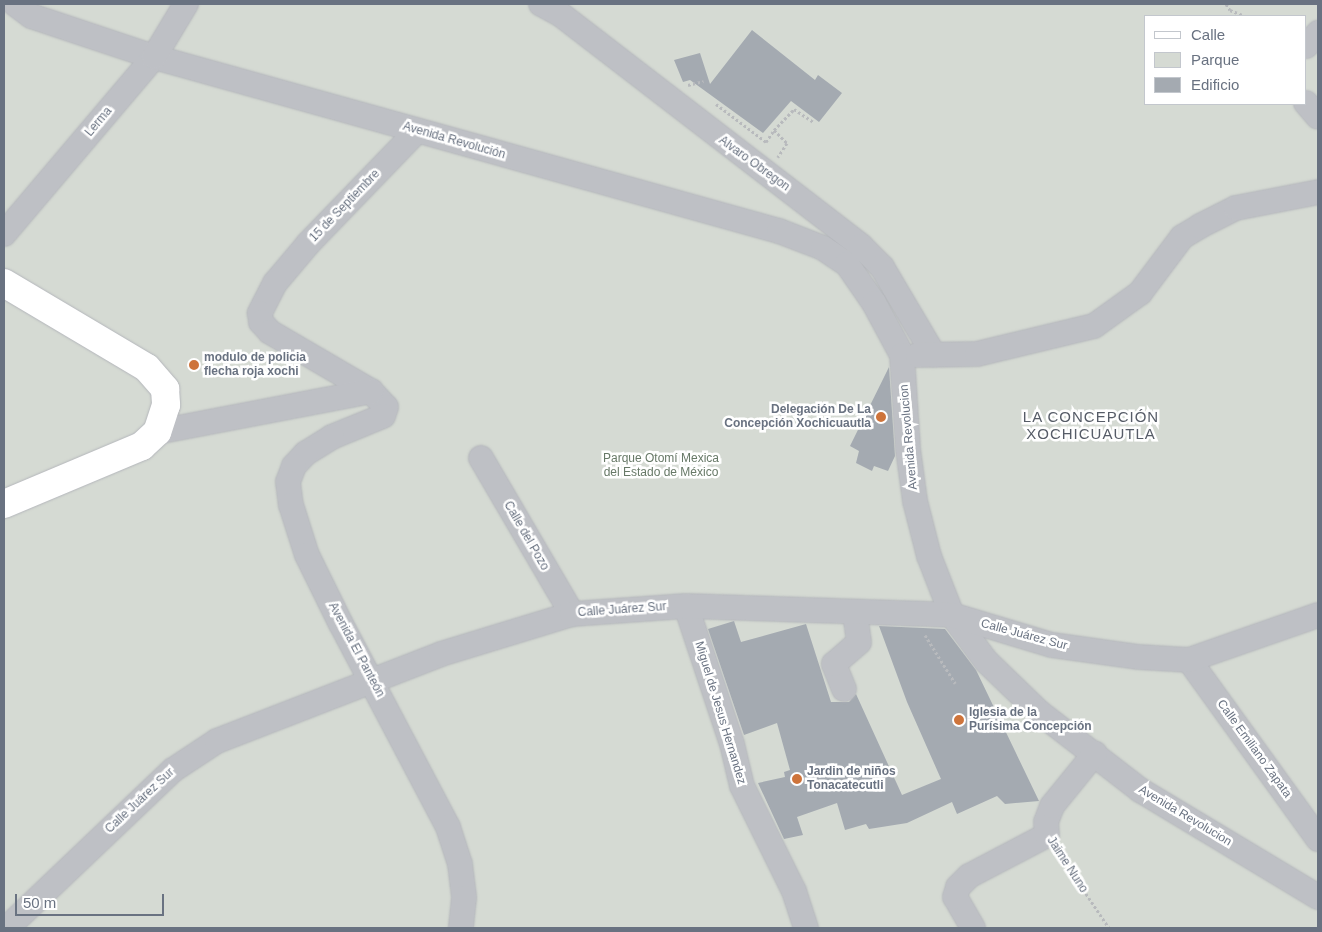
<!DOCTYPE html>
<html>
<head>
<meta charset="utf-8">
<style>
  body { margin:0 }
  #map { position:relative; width:1322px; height:932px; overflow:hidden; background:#f6f6f3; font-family:Helvetica,sans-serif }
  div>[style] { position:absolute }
  .green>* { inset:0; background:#d5dad3 }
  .building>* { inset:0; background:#a4aab1 }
  .path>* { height:3px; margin-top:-1.5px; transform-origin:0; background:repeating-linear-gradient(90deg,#b8babd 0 2.5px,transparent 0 5px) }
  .roads { filter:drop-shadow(0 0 1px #b4b6bb) drop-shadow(0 0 1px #b4b6bb) }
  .minor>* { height:24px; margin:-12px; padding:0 12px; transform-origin:12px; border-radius:12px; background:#bec0c5 }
  .major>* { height:28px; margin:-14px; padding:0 14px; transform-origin:14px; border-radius:14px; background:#fff }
  .dots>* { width:14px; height:14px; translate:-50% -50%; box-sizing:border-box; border:2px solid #fff; border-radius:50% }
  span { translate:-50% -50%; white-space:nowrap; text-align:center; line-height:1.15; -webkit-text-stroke:5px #fff; paint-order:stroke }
  .street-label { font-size:12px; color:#697281 }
  .poi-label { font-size:12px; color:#697281; font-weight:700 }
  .left { translate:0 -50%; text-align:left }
  .right { translate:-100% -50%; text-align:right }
  .park-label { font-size:12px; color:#677967 }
  .quarter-label { font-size:15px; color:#565c67; letter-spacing:1px }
  .frame { position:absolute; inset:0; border:5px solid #697281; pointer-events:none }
  .legend { position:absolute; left:1144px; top:15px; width:162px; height:90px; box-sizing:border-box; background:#fff; border:1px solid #c3c7cd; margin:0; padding:6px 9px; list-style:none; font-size:15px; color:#697281 }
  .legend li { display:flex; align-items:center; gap:10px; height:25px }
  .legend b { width:25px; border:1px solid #c3c7cd }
  .scale { position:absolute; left:15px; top:894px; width:149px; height:22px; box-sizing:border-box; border:2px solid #697281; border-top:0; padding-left:6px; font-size:15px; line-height:18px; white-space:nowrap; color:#697281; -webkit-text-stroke:4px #fff; paint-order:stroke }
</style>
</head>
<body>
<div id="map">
  <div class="green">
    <i style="clip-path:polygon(evenodd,4px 4px,1318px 4px,1318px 928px,4px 928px,4px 4px,1146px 16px,1306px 16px,1306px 104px,1146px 104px,1146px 16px)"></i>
  </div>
  <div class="building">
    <i style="clip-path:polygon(752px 30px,815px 80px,818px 75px,842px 93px,819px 122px,791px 101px,763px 133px,690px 80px,683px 82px,674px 60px,700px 53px,710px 84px)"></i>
    <i style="clip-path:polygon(889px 367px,895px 456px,888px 471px,874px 466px,872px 471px,856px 463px,859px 451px,850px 446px)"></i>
    <i style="clip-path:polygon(734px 621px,741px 642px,806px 624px,831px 702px,849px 702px,856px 694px,902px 795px,941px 779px,907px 702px,879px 626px,945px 629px,976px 670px,1039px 801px,1005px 804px,997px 796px,957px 814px,952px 802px,907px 823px,869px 829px,866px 824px,845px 830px,837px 803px,797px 817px,803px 835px,784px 839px,758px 783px,785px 777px,784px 772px,790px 770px,777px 723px,744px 735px,708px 629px)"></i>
  </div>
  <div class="path">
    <i style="left:1226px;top:4px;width:7px;rotate:56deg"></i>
    <i style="left:1230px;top:10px;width:16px;rotate:22deg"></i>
    <i style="left:688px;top:85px;width:16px;rotate:-14deg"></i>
    <i style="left:716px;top:104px;width:63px;rotate:37.2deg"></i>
    <i style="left:766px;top:142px;width:14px;rotate:-56deg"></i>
    <i style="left:774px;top:130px;width:18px;rotate:45deg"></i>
    <i style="left:787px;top:143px;width:17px;rotate:123deg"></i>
    <i style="left:774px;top:130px;width:29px;rotate:-46deg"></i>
    <i style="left:794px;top:109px;width:23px;rotate:34deg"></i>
    <i style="left:925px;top:635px;width:57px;rotate:58deg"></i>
    <i style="left:1058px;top:852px;width:92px;rotate:56.1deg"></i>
  </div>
  <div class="roads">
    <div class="minor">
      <i style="left:15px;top:4px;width:20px;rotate:37deg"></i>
      <i style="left:31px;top:16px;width:130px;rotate:18.4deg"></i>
      <i style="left:154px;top:57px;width:649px;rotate:15.56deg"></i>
      <i style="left:779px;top:231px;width:47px;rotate:21.1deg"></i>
      <i style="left:823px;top:248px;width:29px;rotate:34deg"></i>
      <i style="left:847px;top:264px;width:47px;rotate:55.3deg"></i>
      <i style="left:874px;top:303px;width:59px;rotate:61.7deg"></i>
      <i style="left:902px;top:355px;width:94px;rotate:86.3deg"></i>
      <i style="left:908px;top:449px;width:52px;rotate:82.3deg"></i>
      <i style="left:915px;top:501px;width:57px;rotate:75.7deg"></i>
      <i style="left:929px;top:556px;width:63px;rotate:68.7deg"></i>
      <i style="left:952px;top:615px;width:57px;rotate:53.5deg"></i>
      <i style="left:986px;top:661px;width:74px;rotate:43.9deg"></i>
      <i style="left:1039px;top:712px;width:128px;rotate:37.7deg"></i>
      <i style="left:1140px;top:790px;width:208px;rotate:31deg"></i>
      <i style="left:541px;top:4px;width:21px;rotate:28deg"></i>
      <i style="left:560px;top:14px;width:380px;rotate:37.6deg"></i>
      <i style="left:861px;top:246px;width:30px;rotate:45deg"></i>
      <i style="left:882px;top:267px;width:102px;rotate:59.4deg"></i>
      <i style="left:1306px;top:46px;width:18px;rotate:-47deg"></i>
      <i style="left:1306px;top:103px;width:18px;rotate:49deg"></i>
      <i style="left:417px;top:131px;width:157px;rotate:134deg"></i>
      <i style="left:308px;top:244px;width:51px;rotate:130.2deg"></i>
      <i style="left:275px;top:283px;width:34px;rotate:117deg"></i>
      <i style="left:260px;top:313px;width:9px;rotate:84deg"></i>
      <i style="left:261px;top:322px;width:13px;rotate:48deg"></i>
      <i style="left:270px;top:332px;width:117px;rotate:30.3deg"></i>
      <i style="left:371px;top:391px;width:22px;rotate:47deg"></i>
      <i style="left:386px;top:407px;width:9px;rotate:108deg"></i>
      <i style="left:383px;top:416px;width:55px;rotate:157.6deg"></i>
      <i style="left:332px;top:437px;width:31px;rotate:148deg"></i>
      <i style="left:306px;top:453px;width:18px;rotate:133deg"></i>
      <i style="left:294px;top:466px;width:17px;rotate:111deg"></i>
      <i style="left:288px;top:482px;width:23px;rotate:83deg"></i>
      <i style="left:291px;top:505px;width:52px;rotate:72.3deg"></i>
      <i style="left:307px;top:555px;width:77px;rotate:63.8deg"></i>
      <i style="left:341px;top:624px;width:229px;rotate:62.2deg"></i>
      <i style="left:448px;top:827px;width:39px;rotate:72deg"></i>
      <i style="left:460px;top:864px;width:34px;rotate:83deg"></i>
      <i style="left:464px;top:898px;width:30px;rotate:96deg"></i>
      <i style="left:4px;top:234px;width:232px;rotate:-49.7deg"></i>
      <i style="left:154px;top:57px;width:62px;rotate:-58.9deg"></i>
      <i style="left:918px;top:355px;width:59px;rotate:-1deg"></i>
      <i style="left:977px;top:354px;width:120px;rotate:-13.5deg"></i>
      <i style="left:1094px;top:326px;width:57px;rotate:-35.7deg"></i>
      <i style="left:1140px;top:293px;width:70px;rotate:-53.1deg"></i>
      <i style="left:1182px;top:237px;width:21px;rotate:-31deg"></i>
      <i style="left:1200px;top:226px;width:40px;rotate:-26.6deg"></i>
      <i style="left:1236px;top:208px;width:84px;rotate:-11deg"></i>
      <i style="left:157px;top:432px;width:218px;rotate:-10.8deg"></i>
      <i style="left:481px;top:458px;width:181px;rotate:59.7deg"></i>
      <i style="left:686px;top:606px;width:145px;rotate:71.6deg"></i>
      <i style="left:732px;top:744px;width:43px;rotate:76.6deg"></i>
      <i style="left:742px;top:786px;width:117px;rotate:63.7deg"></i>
      <i style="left:794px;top:891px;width:39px;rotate:72deg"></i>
      <i style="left:1189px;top:660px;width:221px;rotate:54.2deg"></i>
      <i style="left:844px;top:689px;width:27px;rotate:-112deg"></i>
      <i style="left:834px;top:664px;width:33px;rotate:-41deg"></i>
      <i style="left:859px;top:642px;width:30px;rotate:-98deg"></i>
      <i style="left:7px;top:928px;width:229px;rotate:-43.6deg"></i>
      <i style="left:173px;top:770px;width:53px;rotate:-33.4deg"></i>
      <i style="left:217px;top:741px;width:240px;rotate:-21.2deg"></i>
      <i style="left:441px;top:654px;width:137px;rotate:-17deg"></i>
      <i style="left:572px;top:614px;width:114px;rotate:-4deg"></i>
      <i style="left:686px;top:606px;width:266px;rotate:1.9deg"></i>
      <i style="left:952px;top:615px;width:104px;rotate:16.7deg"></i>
      <i style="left:1052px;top:645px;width:88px;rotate:7.9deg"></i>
      <i style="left:1139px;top:657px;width:50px;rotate:3.4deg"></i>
      <i style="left:1189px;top:660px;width:137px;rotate:-19.2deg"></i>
      <i style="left:973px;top:928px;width:36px;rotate:-120deg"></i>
      <i style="left:955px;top:897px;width:10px;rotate:-73deg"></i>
      <i style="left:958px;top:887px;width:16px;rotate:-45deg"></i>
      <i style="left:969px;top:876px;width:88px;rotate:-27.7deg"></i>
      <i style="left:1047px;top:835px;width:13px;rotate:-94deg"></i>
      <i style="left:1046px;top:822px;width:17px;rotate:-69deg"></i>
      <i style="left:1052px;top:806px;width:68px;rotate:-50.9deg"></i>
    </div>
    <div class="major">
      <i style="left:4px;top:283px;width:166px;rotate:30.7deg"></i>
      <i style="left:147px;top:368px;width:28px;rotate:49deg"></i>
      <i style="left:165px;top:389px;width:16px;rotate:86deg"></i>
      <i style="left:166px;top:405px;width:28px;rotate:108deg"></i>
      <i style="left:157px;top:432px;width:21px;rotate:137deg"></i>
      <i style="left:142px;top:446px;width:150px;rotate:157.2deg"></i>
    </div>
  </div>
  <div class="dots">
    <i style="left:194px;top:365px;background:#ce743b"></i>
    <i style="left:881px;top:417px;background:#ce743b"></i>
    <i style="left:959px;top:720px;background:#ce743b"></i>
    <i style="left:797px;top:779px;background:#ce743b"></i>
  </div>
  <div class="street-label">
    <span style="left:99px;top:122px;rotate:-50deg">Lerma</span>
    <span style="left:454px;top:141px;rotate:16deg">Avenida Revolución</span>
    <span style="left:754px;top:164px;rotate:36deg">Alvaro Obregon</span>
    <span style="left:345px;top:206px;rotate:-46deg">15 de Septiembre</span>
    <span style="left:909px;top:437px;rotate:-95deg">Avenida Revolucion</span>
    <span style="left:526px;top:536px;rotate:60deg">Calle del Pozo</span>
    <span style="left:622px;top:610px;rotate:-4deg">Calle Juárez Sur</span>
    <span style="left:1024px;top:635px;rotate:15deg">Calle Juárez Sur</span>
    <span style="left:356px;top:650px;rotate:62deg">Avenida El Panteón</span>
    <span style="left:720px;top:713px;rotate:73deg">Miguel de Jesus Hernandez</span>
    <span style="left:1254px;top:749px;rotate:54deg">Calle Emiliano Zapata</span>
    <span style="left:140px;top:801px;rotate:-43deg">Calle Juárez Sur</span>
    <span style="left:1185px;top:816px;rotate:31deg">Avenida Revolucion</span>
    <span style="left:1067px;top:865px;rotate:57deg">Jaime Nuno</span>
  </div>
  <div class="poi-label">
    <span class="left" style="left:204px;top:365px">modulo de policia<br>flecha roja xochi</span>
    <span class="right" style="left:871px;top:417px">Delegación De La<br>Concepción Xochicuautla</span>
    <span class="left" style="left:969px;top:720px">Iglesia de la<br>Purísima Concepción</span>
    <span class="left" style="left:807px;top:779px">Jardin de niños<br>Tonacatecutli</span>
  </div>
  <div class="park-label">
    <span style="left:661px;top:466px">Parque Otomí Mexica<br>del Estado de México</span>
  </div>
  <div class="quarter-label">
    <span style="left:1091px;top:425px">LA CONCEPCIÓN<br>XOCHICUAUTLA</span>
  </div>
  <div class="frame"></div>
  <ul class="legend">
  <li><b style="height:6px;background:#fff"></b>Calle</li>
  <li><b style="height:14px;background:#d5dad3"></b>Parque</li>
  <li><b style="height:14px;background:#a4aab1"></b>Edificio</li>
  </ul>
  <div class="scale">50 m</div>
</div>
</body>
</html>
